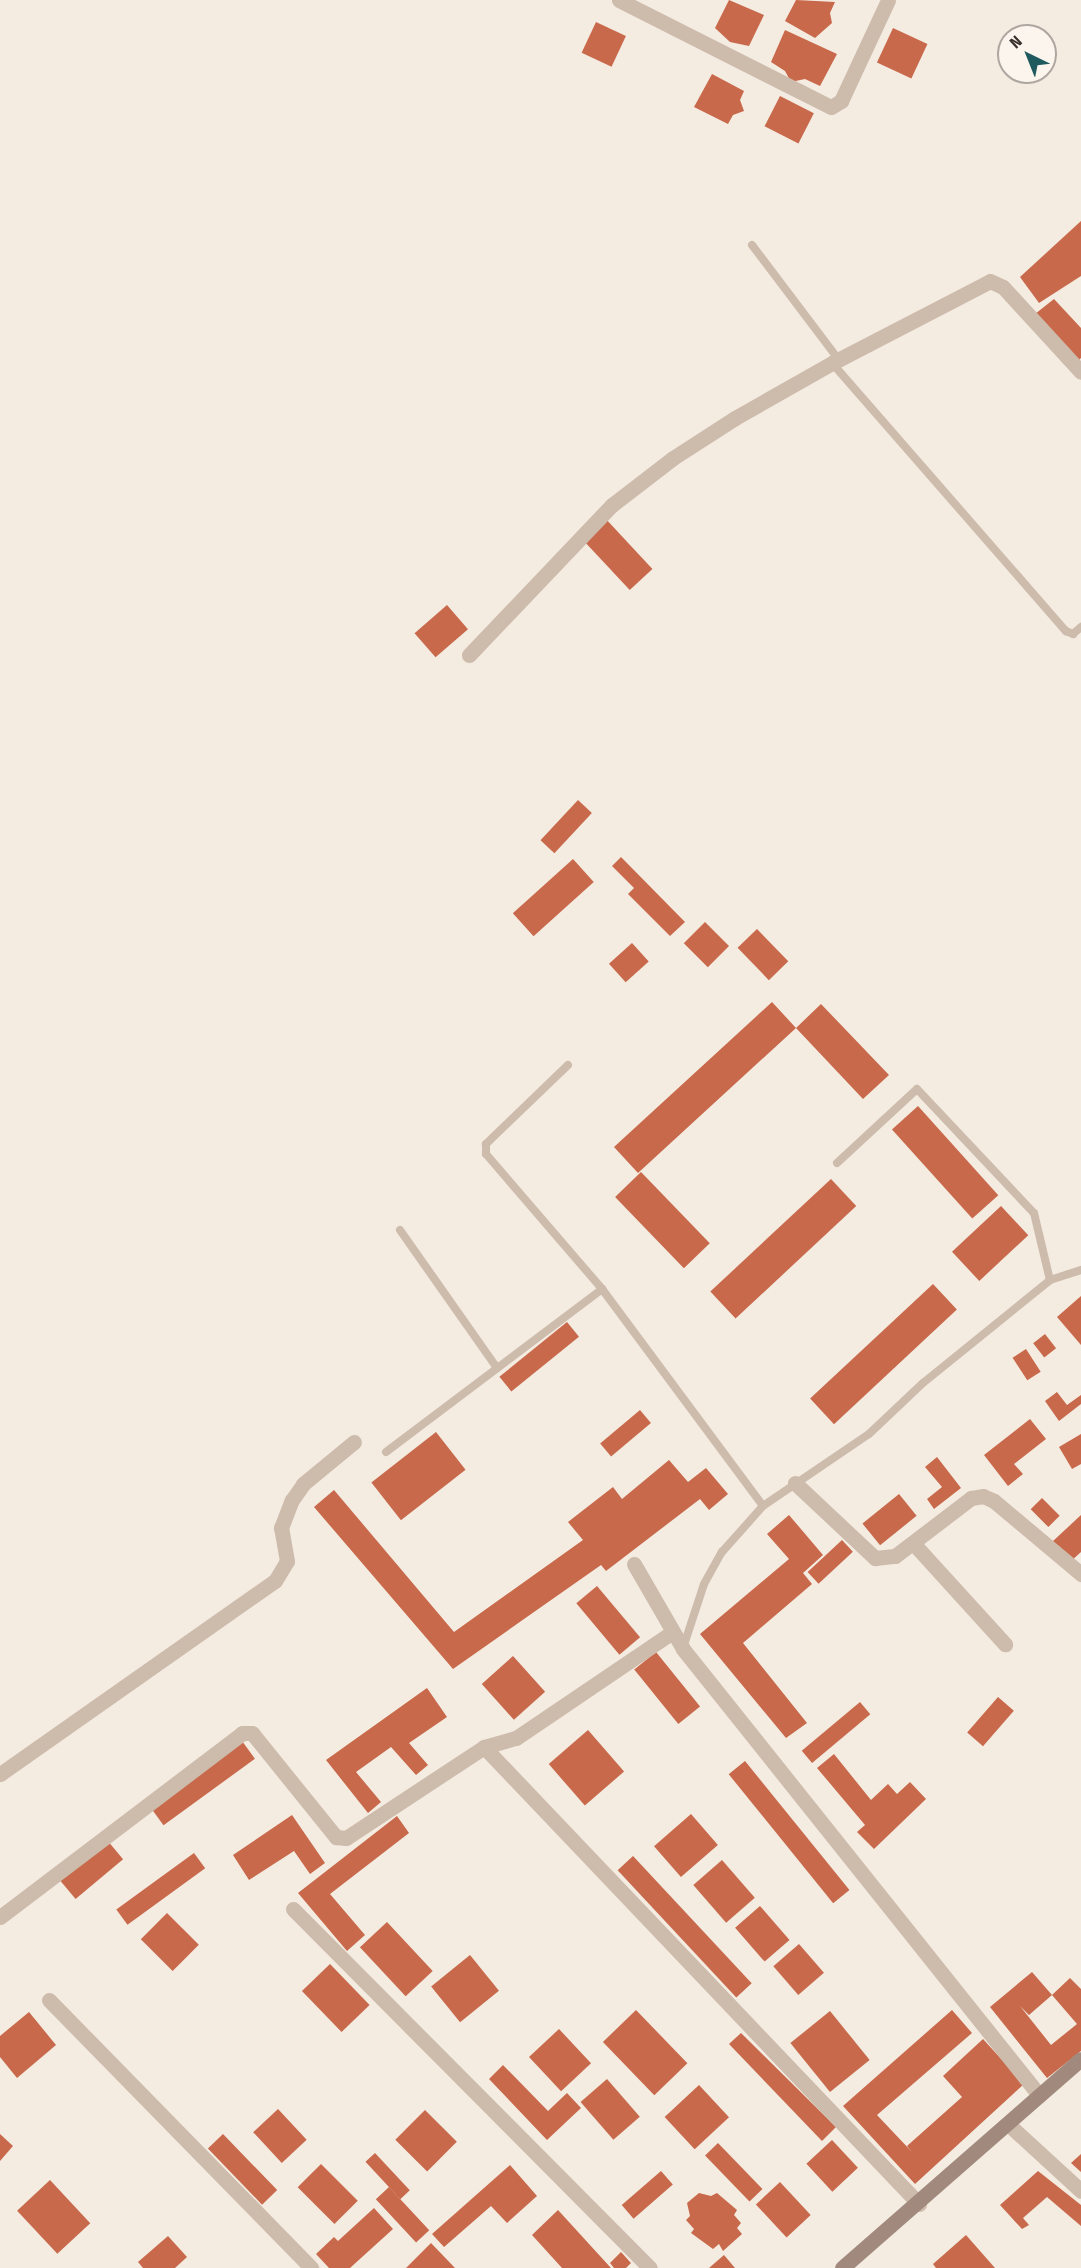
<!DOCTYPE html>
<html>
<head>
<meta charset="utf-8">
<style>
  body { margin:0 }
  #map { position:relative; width:1081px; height:2268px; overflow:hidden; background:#f4ebe1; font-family:"Fira Sans Condensed",sans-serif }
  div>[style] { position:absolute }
  .building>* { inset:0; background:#c8694b; transform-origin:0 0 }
  .service>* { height:8px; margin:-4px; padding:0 4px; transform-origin:4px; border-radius:4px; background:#cdbbac }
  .minor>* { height:15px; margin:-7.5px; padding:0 7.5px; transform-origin:7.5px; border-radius:7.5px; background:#cdbbac }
  .secondary>* { height:15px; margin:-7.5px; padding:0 7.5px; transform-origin:7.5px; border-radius:7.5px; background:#a18a7d }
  span { translate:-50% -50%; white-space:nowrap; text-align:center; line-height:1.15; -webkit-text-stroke:6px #fbf5ee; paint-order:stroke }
  .north { position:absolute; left:997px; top:24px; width:60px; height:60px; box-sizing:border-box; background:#fbf5ee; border:2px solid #aea6a0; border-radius:50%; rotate:317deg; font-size:16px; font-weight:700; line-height:24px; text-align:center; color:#3b302b }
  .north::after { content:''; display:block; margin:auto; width:21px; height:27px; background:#1f5a5e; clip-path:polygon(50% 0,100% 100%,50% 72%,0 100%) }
</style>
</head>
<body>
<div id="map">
  <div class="building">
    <i style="clip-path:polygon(729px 0,764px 15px,749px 46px,730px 42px,715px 28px)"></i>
    <i style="clip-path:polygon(796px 0,835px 2px,830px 13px,832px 23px,815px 38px,785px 21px)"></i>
    <i style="left:596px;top:22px;width:33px;height:34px;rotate:25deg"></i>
    <i style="left:893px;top:28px;width:38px;height:38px;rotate:25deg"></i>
    <i style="clip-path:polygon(785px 30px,837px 54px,820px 86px,805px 79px,791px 82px,785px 71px,771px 62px)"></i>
    <i style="clip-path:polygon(712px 74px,744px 91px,740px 100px,744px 111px,733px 115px,728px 124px,694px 107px)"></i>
    <i style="left:780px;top:96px;width:38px;height:34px;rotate:27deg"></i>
    <i style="clip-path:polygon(1081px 221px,1081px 276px,1039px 303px,1020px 277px)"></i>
    <i style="clip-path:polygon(1054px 299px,1081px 328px,1081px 358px,1078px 361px,1035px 314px)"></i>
    <i style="left:604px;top:517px;width:71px;height:31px;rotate:47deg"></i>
    <i style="left:447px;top:605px;width:32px;height:43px;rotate:49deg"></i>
    <i style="left:578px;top:800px;width:19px;height:55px;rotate:43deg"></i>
    <i style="clip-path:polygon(621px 857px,685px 922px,670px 936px,628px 894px,634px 888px,612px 866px)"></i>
    <i style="left:573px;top:859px;width:31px;height:81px;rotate:48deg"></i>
    <i style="left:705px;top:922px;width:34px;height:30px;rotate:45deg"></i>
    <i style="left:757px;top:929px;width:45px;height:27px;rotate:46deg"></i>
    <i style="left:632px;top:943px;width:25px;height:31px;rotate:48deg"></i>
    <i style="clip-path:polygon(772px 1002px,796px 1028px,821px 1004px,889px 1075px,863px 1099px,796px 1028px,638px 1173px,614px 1147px)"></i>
    <i style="left:918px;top:1106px;width:120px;height:35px;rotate:48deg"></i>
    <i style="left:641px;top:1172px;width:99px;height:36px;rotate:46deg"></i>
    <i style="left:831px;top:1179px;width:37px;height:165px;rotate:47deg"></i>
    <i style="left:1001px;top:1206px;width:40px;height:67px;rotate:47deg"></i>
    <i style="left:933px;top:1284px;width:35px;height:168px;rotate:47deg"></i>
    <i style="clip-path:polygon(1081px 1296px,1081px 1345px,1057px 1317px)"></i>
    <i style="left:567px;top:1322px;width:19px;height:87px;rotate:51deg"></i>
    <i style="left:1045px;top:1334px;width:18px;height:15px;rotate:52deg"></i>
    <i style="left:1026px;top:1349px;width:27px;height:16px;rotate:57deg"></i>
    <i style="clip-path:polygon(1057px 1392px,1067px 1405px,1081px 1395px,1081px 1404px,1059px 1421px,1045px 1401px)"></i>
    <i style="left:640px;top:1410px;width:17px;height:52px;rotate:50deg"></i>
    <i style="clip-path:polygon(1030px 1419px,1046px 1439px,1014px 1464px,1023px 1474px,1008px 1486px,984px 1455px)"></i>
    <i style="left:436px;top:1432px;width:48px;height:82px;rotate:52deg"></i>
    <i style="clip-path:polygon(1081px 1434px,1081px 1464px,1072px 1469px,1059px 1447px)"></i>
    <i style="clip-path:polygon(937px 1457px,961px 1488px,934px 1509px,927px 1499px,942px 1487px,925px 1467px)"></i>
    <i style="clip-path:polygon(669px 1460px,688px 1482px,706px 1468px,728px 1494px,709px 1510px,700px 1499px,606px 1571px,601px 1565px,453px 1669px,314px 1507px,334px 1490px,454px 1632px,583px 1540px,568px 1522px,613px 1487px,622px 1499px)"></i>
    <i style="left:899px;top:1494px;width:28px;height:47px;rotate:51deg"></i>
    <i style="left:1042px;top:1498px;width:25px;height:16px;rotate:45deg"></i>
    <i style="clip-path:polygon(789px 1515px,823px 1555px,803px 1573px,812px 1584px,743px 1643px,807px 1723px,786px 1738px,700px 1634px,789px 1559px,767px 1534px)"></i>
    <i style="clip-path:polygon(1081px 1515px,1081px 1552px,1070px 1562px,1052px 1542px)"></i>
    <i style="left:842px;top:1540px;width:16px;height:47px;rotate:47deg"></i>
    <i style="left:597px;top:1586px;width:67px;height:27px;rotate:50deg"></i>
    <i style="left:656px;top:1652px;width:70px;height:28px;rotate:51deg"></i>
    <i style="left:513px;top:1656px;width:48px;height:42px;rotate:48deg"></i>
    <i style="clip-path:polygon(427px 1688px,447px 1717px,409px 1743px,428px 1765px,416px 1775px,391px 1747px,356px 1772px,381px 1802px,368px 1813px,326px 1760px)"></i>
    <i style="left:998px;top:1697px;width:21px;height:47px;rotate:41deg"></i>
    <i style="left:860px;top:1702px;width:16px;height:76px;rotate:50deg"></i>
    <i style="left:588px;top:1730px;width:55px;height:52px;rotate:49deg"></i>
    <i style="left:242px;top:1741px;width:22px;height:113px;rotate:54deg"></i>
    <i style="clip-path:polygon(834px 1754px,871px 1800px,888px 1784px,897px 1794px,910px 1782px,926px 1799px,874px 1849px,857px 1832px,865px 1825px,817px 1768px)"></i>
    <i style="left:745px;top:1761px;width:166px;height:21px;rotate:51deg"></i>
    <i style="left:691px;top:1814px;width:41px;height:49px;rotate:49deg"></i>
    <i style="clip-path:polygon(292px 1815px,325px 1863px,310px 1874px,294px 1851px,249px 1880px,233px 1855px)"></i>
    <i style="clip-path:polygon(397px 1816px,409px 1833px,330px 1894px,365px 1935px,347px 1951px,298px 1893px)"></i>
    <i style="left:107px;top:1840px;width:25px;height:62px;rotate:50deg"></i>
    <i style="left:194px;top:1853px;width:19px;height:96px;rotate:54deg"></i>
    <i style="left:633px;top:1856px;width:174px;height:21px;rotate:47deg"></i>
    <i style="left:722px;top:1860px;width:50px;height:38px;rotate:49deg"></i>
    <i style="left:760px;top:1906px;width:45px;height:33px;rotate:49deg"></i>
    <i style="left:167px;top:1913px;width:45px;height:37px;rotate:45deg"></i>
    <i style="left:387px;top:1922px;width:67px;height:37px;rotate:47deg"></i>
    <i style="left:799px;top:1944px;width:38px;height:34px;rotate:49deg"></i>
    <i style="left:470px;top:1955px;width:46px;height:50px;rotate:51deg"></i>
    <i style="left:330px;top:1964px;width:57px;height:39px;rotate:46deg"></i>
    <i style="clip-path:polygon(evenodd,1032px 1972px,1052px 1995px,1070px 1978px,1081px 1989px,1081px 2051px,1047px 2078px,990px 2007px,1032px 1972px,1052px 1995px,1077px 2024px,1051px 2045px,1020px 2006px,1029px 2015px,1052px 1995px)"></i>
    <i style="left:636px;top:2010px;width:74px;height:46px;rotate:46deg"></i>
    <i style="clip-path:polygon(952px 2010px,972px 2033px,877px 2115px,912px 2152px,907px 2146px,962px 2097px,943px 2076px,983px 2039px,1024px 2084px,915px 2184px,843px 2106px)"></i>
    <i style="left:830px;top:2011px;width:63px;height:51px;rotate:51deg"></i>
    <i style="clip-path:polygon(29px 2012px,56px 2045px,17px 2078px,0 2057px,0 2036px)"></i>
    <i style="left:559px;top:2029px;width:47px;height:41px;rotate:47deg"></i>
    <i style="clip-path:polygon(741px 2033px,836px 2127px,822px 2141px,729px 2044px)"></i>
    <i style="clip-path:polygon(503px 2065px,548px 2111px,567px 2093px,581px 2108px,547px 2140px,489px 2079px)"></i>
    <i style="left:607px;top:2079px;width:50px;height:35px;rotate:49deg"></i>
    <i style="left:699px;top:2085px;width:44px;height:47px;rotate:47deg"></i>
    <i style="left:278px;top:2109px;width:42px;height:34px;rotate:47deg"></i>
    <i style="left:425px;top:2110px;width:45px;height:42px;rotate:45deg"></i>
    <i style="clip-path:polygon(0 2134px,13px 2146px,0 2161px)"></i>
    <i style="left:223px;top:2134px;width:78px;height:21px;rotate:46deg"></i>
    <i style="left:832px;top:2140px;width:38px;height:35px;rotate:47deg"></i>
    <i style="left:718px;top:2143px;width:64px;height:18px;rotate:46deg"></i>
    <i style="left:375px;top:2153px;width:51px;height:13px;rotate:47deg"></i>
    <i style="clip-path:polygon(1081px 2154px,1081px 2172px,1071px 2163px)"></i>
    <i style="left:321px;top:2164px;width:52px;height:33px;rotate:45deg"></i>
    <i style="clip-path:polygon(510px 2165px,537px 2196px,507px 2223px,491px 2206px,444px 2247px,432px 2234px)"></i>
    <i style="left:661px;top:2171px;width:18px;height:52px;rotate:49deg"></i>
    <i style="clip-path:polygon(1038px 2171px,1081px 2205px,1081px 2226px,1047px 2197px,1023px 2218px,1029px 2225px,1022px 2229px,1000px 2205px)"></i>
    <i style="left:50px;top:2180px;width:59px;height:45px;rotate:47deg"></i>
    <i style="left:780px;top:2182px;width:45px;height:33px;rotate:47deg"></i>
    <i style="left:389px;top:2187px;width:59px;height:18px;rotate:47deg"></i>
    <i style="clip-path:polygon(699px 2193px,711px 2196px,717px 2193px,737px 2210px,734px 2215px,741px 2223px,737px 2228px,742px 2234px,723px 2251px,719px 2244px,713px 2249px,691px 2233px,694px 2229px,686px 2220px,690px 2216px,687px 2203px)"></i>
    <i style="clip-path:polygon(374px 2208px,393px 2229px,350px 2268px,329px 2268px,316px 2254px,334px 2237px,338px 2241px)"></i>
    <i style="clip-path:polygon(558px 2210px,611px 2268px,562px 2268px,532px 2235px)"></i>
    <i style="clip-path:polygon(966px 2235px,995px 2268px,936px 2268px,933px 2264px)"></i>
    <i style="clip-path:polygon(168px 2236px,187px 2257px,175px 2268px,143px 2268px,138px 2262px)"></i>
    <i style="clip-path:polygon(431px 2243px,455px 2268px,406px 2268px)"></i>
    <i style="clip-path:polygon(621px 2252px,631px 2263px,626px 2268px,614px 2268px,610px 2263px)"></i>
    <i style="clip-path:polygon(724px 2255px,735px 2268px,709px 2268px)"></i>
  </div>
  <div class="service">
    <i style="left:752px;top:245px;width:144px;rotate:52.9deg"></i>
    <i style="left:832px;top:363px;width:356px;rotate:48.9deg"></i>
    <i style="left:1066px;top:631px;width:8px;rotate:23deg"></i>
    <i style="left:1073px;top:634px;width:11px;rotate:-41deg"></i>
    <i style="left:568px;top:1065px;width:114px;rotate:136.1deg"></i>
    <i style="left:486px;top:1144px;width:10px;rotate:90deg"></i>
    <i style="left:486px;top:1154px;width:178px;rotate:49.3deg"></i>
    <i style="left:837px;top:1163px;width:109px;rotate:-42.8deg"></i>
    <i style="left:917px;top:1089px;width:170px;rotate:46.7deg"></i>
    <i style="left:1034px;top:1213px;width:69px;rotate:76.6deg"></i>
    <i style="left:400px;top:1230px;width:169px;rotate:54.9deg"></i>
    <i style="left:386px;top:1452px;width:271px;rotate:-37deg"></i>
    <i style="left:602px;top:1289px;width:270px;rotate:53.4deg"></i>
    <i style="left:683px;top:1648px;width:67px;rotate:-71.8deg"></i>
    <i style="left:704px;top:1584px;width:37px;rotate:-61deg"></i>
    <i style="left:722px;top:1552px;width:62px;rotate:-48.3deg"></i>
    <i style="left:763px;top:1506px;width:128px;rotate:-34.2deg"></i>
    <i style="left:869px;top:1434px;width:74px;rotate:-43.4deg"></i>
    <i style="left:923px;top:1383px;width:164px;rotate:-39deg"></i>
    <i style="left:1050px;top:1280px;width:33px;rotate:-18deg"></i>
  </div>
  <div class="minor">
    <i style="left:619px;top:0;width:237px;rotate:26.8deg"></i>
    <i style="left:831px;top:107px;width:12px;rotate:-31deg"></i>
    <i style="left:841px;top:101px;width:111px;rotate:-65deg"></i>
    <i style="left:469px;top:655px;width:207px;rotate:-46.4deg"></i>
    <i style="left:612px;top:505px;width:77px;rotate:-37.6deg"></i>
    <i style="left:673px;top:458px;width:74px;rotate:-32.8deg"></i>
    <i style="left:735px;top:418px;width:112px;rotate:-29.6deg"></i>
    <i style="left:832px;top:363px;width:178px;rotate:-27.4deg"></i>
    <i style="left:990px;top:281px;width:14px;rotate:25deg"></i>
    <i style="left:1003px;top:287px;width:115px;rotate:47.5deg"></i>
    <i style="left:795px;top:1483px;width:110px;rotate:43.2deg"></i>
    <i style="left:875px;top:1558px;width:20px;rotate:-6deg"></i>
    <i style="left:895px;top:1556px;width:96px;rotate:-37.3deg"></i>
    <i style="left:971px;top:1498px;width:12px;rotate:-9deg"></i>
    <i style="left:983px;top:1496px;width:12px;rotate:24deg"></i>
    <i style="left:994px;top:1501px;width:114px;rotate:40deg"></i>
    <i style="left:913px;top:1543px;width:137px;rotate:47.7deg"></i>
    <i style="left:634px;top:1564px;width:98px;rotate:60deg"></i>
    <i style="left:683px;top:1649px;width:571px;rotate:51.4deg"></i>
    <i style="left:484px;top:1747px;width:631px;rotate:46.41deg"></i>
    <i style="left:0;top:1774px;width:336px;rotate:-35.1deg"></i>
    <i style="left:275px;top:1581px;width:23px;rotate:-59deg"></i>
    <i style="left:287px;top:1561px;width:34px;rotate:-100deg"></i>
    <i style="left:281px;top:1528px;width:30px;rotate:-69deg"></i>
    <i style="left:292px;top:1500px;width:19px;rotate:-55deg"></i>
    <i style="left:303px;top:1484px;width:66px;rotate:-39.5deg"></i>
    <i style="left:293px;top:1909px;width:506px;rotate:45.16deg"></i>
    <i style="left:0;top:1917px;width:304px;rotate:-37.2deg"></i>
    <i style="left:242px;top:1733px;width:10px"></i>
    <i style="left:252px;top:1733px;width:134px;rotate:51.1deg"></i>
    <i style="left:336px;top:1837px;width:10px;rotate:6deg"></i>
    <i style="left:346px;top:1838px;width:165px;rotate:-33.4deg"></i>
    <i style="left:484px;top:1747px;width:33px;rotate:-16deg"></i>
    <i style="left:516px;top:1738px;width:187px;rotate:-34.1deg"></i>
    <i style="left:49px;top:2000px;width:375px;rotate:45.6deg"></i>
    <i style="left:1008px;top:2124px;width:99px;rotate:42.5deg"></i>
  </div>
  <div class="secondary">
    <i style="left:842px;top:2268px;width:317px;rotate:-41.2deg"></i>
  </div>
  <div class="north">N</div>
</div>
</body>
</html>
